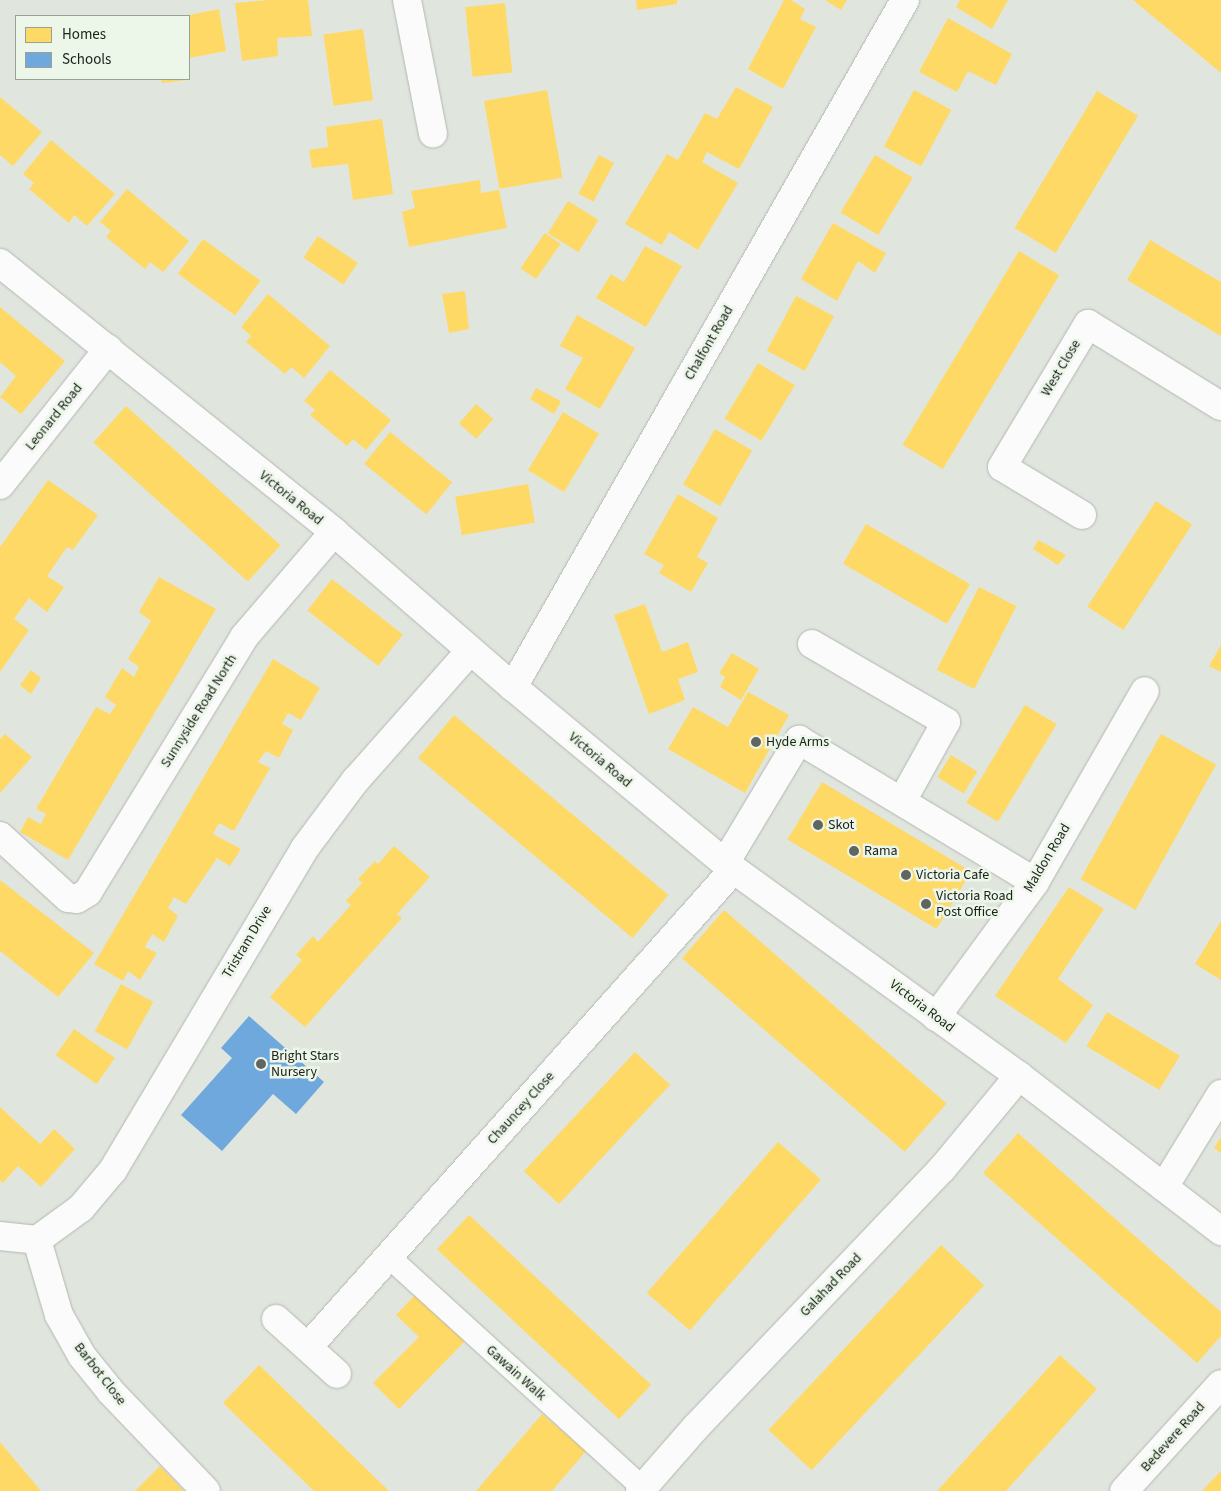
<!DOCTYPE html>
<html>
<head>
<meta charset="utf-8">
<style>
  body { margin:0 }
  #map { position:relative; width:1221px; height:1491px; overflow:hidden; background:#e0e6de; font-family:"Source Sans 3",sans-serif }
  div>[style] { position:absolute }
  .homes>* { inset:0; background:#ffd966; transform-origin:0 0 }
  .schools>* { inset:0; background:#6fa8dc }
  .roads { filter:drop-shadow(0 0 1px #b2b7b1) drop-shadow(0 0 1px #b2b7b1) }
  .pedestrian>* { height:22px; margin:-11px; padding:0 11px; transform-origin:11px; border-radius:11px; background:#fafbfa }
  .minor>* { height:28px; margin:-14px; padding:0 14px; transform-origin:14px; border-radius:14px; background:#fafbfa }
  .tertiary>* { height:28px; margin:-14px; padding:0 14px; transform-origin:14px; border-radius:14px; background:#fafbfa }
  .dots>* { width:14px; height:14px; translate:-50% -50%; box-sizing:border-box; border:2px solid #ecf6e9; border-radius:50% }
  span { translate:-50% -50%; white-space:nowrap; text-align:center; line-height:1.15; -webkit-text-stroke:5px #ecf6e9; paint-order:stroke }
  .street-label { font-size:14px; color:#1c201b }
  .poi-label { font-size:14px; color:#1c201b }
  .left { translate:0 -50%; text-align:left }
  .legend { position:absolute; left:15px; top:15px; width:175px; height:65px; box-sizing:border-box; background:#ecf6e9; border:1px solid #99a097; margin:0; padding:6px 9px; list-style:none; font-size:15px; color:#1c201b }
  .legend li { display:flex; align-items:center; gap:10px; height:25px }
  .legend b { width:25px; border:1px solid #99a097 }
</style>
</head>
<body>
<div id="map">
  <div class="homes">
    <i style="clip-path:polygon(269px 0,308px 0,312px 36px,277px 38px,278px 56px,242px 61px,235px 3px)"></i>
    <i style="clip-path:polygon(636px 0,677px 0,677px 4px,637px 10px)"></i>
    <i style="clip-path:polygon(784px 0,791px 0,805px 9px,800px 19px,816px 27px,783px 89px,748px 69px)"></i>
    <i style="clip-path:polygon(825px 0,847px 0,841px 10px)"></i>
    <i style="clip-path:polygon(960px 0,1008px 0,992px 29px,956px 7px)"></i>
    <i style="clip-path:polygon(1133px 0,1221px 0,1221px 73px)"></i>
    <i style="left:505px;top:3px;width:70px;height:40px;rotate:84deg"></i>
    <i style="clip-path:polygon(219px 9px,226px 51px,189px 58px,189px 15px)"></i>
    <i style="clip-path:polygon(948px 18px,1012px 54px,996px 85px,968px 71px,957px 92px,919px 72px)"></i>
    <i style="left:363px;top:29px;width:72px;height:40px;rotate:82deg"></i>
    <i style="clip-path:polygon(161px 79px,186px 79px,187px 80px,162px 83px)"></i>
    <i style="clip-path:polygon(736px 87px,773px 107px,739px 169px,707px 152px,702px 162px,738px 183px,698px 250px,669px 232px,662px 245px,625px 224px,667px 154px,678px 160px,705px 113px,717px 119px)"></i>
    <i style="left:547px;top:90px;width:89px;height:64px;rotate:80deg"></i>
    <i style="left:914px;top:90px;width:42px;height:64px;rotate:28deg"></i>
    <i style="left:1097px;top:91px;width:48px;height:160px;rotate:31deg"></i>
    <i style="clip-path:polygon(0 97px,42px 132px,13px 166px,0 155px)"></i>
    <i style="clip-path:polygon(382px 119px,393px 194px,353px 200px,348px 164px,312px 168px,309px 150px,328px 147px,326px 127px)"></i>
    <i style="clip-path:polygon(51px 140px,115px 194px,87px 226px,74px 215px,69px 223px,29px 189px,34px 183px,23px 174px)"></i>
    <i style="left:599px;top:155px;width:17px;height:44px;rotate:28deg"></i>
    <i style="left:875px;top:155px;width:44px;height:67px;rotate:31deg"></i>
    <i style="clip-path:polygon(480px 180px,481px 193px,499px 190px,507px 228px,409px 247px,402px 212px,415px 208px,411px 191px)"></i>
    <i style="clip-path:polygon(127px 189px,189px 241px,163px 272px,150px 262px,145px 269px,106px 237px,111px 231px,100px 222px)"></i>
    <i style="left:568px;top:201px;width:36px;height:38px;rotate:32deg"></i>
    <i style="clip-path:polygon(833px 223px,886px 253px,875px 273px,858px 261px,837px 301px,801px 279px)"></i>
    <i style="left:545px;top:233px;width:19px;height:43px;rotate:35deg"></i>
    <i style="left:318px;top:236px;width:48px;height:26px;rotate:34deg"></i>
    <i style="left:203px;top:239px;width:71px;height:43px;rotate:36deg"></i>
    <i style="clip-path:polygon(1150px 240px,1221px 282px,1221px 336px,1127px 280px)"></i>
    <i style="clip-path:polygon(645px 246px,682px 266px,646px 327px,596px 298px,611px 274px,624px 282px)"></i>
    <i style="left:1019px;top:251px;width:47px;height:226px;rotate:31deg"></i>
    <i style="clip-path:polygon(465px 291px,469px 329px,449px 333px,442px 294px)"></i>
    <i style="clip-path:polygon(268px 294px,330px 346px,304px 378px,291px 367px,285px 374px,246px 342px,251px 336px,241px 327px)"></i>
    <i style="left:796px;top:296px;width:43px;height:62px;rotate:28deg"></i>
    <i style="clip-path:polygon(0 307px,65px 361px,21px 414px,0 397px,16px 376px,0 362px)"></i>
    <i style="clip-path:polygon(577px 315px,635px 348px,600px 409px,565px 389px,583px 358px,560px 346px)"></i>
    <i style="left:758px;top:363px;width:43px;height:65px;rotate:31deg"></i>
    <i style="clip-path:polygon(330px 370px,391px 420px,366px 450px,353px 439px,347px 446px,310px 415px,315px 410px,304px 401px)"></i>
    <i style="clip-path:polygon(536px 388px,561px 401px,554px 414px,530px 399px)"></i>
    <i style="left:476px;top:404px;width:23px;height:26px;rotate:41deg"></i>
    <i style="left:126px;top:406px;width:208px;height:49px;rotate:42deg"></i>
    <i style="left:563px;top:412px;width:42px;height:68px;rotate:31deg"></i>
    <i style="left:715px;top:429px;width:43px;height:64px;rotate:30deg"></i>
    <i style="left:390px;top:432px;width:80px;height:41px;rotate:39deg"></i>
    <i style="clip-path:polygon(48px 480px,98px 515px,73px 550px,67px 547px,47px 576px,64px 587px,47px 612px,29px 598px,14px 619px,29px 630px,0 672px,0 547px)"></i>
    <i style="left:528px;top:484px;width:39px;height:74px;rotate:80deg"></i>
    <i style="clip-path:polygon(678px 494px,718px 518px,697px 557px,708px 563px,691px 592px,659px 573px,664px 565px,644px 554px)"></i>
    <i style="left:1156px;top:501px;width:43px;height:126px;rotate:33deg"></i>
    <i style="left:866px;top:524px;width:120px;height:46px;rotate:30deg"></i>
    <i style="clip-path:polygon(1038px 540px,1066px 555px,1058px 565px,1033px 549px)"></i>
    <i style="clip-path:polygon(159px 577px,216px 609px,68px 860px,20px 832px,28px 817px,41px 824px,46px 814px,36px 809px,96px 707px,110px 714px,116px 705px,105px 697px,122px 668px,134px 677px,139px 667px,128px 659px,151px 621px,139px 612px)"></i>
    <i style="left:332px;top:579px;width:90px;height:40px;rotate:38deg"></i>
    <i style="left:979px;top:587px;width:42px;height:93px;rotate:27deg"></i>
    <i style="clip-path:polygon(645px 604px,662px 652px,688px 642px,698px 672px,678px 679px,685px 700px,649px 714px,614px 615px)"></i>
    <i style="clip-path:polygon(1221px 645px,1221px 672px,1209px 666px)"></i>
    <i style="clip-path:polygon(732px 653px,759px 669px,741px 700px,720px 687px,725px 677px,719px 673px)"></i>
    <i style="clip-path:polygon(273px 659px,320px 688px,301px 720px,288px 713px,282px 724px,293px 730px,279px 758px,266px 751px,258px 762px,270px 768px,234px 831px,219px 823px,213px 834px,241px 849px,230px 866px,217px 858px,186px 904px,174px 897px,168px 908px,178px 916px,164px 942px,152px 934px,145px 947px,157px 953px,140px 980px,128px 971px,123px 981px,94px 964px)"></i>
    <i style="clip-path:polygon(31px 670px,41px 678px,31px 694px,20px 685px)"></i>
    <i style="clip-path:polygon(748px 692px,789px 715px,745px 793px,668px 749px,693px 707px,728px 727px)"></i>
    <i style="left:1025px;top:705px;width:37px;height:114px;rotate:31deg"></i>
    <i style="left:454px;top:715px;width:280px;height:56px;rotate:40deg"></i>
    <i style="clip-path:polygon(5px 734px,32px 757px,0 793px,0 739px)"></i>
    <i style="left:1161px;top:734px;width:63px;height:166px;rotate:29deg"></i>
    <i style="left:951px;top:755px;width:31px;height:26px;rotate:32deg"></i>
    <i style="left:822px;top:782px;width:174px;height:67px;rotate:31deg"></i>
    <i style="clip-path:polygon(394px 846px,430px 877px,397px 914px,402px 918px,305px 1027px,270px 997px,302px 960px,296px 955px,313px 936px,318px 942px,351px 905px,346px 901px,362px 883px,358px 879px,375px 861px,378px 864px)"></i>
    <i style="clip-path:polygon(0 880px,94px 953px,58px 997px,0 951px)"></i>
    <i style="clip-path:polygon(1069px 887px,1104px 909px,1058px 979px,1093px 1005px,1066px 1043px,995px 996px)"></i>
    <i style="left:724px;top:910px;width:295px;height:64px;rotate:41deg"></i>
    <i style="clip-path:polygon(1221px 921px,1221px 980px,1195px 964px)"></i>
    <i style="left:121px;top:984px;width:37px;height:54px;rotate:29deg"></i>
    <i style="left:1107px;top:1012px;width:85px;height:40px;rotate:31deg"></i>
    <i style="left:74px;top:1029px;width:50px;height:32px;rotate:35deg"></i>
    <i style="left:635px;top:1052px;width:48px;height:163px;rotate:43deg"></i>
    <i style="clip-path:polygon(0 1107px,40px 1144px,54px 1129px,75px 1149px,41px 1187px,18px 1166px,3px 1183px,0 1181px)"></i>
    <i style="clip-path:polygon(1018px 1133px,1221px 1312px,1221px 1336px,1197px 1363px,983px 1173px)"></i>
    <i style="clip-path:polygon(1221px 1137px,1221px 1153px,1214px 1148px)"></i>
    <i style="left:778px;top:1142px;width:57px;height:200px;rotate:41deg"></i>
    <i style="left:469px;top:1215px;width:249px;height:47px;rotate:43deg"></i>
    <i style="left:941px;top:1245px;width:59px;height:253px;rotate:43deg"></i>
    <i style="clip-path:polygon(416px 1294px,465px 1341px,399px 1409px,373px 1383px,419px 1337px,396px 1315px)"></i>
    <i style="clip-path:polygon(1060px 1355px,1097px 1389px,1006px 1491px,937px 1491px)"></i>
    <i style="clip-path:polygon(259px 1365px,389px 1491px,314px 1491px,223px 1403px)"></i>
    <i style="clip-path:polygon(542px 1414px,586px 1451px,552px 1491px,476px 1491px)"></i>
    <i style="clip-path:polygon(0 1442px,41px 1491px,0 1491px)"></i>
    <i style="clip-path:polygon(160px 1466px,184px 1491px,135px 1491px)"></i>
    <i style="clip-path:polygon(1221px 1471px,1221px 1491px,1202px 1491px)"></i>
  </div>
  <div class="schools">
    <i style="clip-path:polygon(249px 1016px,324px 1082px,296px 1114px,273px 1094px,222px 1151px,181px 1115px,232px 1058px,221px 1048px)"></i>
  </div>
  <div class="roads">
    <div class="pedestrian">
      <i style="left:389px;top:1257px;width:343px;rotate:42.3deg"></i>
    </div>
    <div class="minor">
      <i style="left:407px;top:0;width:136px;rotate:79deg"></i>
      <i style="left:0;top:485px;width:174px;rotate:-51.5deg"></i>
      <i style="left:1082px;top:515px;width:93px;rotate:-149deg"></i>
      <i style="left:1002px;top:467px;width:167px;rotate:-59deg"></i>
      <i style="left:1088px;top:324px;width:156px;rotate:31.7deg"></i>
      <i style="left:812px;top:644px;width:155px;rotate:30.2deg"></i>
      <i style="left:946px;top:722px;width:90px;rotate:119.1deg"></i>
      <i style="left:513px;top:687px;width:791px;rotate:-60.29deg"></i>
      <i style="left:0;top:836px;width:92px;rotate:42.4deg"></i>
      <i style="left:68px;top:898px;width:9px;rotate:6deg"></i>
      <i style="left:77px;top:899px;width:13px;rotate:-32deg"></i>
      <i style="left:88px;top:892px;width:299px;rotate:-58.5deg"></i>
      <i style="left:244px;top:637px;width:138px;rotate:-49.4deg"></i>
      <i style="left:725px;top:863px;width:144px;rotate:-59deg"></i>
      <i style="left:799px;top:740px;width:275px;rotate:31deg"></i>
      <i style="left:936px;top:1017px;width:167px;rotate:-53.7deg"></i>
      <i style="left:1035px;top:882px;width:220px;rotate:-60.1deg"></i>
      <i style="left:1164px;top:1187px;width:109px;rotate:-58.5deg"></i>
      <i style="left:0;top:1236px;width:37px;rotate:6deg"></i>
      <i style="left:37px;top:1240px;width:78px;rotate:73.7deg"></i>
      <i style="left:59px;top:1315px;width:47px;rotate:60.7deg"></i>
      <i style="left:82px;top:1356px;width:46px;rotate:51.1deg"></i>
      <i style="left:111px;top:1392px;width:137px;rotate:46.2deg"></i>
      <i style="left:37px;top:1240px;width:54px;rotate:-36deg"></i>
      <i style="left:81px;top:1208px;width:50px;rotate:-49.9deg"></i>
      <i style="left:113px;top:1170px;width:375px;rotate:-59.2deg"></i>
      <i style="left:305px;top:848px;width:84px;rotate:-53.3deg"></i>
      <i style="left:355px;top:781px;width:174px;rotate:-48.5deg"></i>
      <i style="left:276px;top:1319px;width:82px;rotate:42deg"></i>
      <i style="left:308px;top:1347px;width:640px;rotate:-48.29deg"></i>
      <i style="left:640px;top:1491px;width:85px;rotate:-48.8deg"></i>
      <i style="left:696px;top:1427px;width:356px;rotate:-46.4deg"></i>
      <i style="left:942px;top:1169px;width:121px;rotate:-50.4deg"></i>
      <i style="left:1124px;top:1491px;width:144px;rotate:-47.8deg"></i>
    </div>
    <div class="tertiary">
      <i style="left:0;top:263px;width:429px;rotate:38.8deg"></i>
      <i style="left:334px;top:532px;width:237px;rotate:40.9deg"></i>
      <i style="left:513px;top:687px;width:276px;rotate:39.7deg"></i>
      <i style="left:725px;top:863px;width:363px;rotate:35.9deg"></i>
      <i style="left:1019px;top:1076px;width:255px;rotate:37.5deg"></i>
    </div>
  </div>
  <div class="dots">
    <i style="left:756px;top:742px;background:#61655f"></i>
    <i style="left:818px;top:825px;background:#61655f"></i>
    <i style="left:854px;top:851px;background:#61655f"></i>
    <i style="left:906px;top:875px;background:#61655f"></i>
    <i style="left:926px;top:904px;background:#61655f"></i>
    <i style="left:261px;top:1064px;background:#61655f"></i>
  </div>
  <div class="street-label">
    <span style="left:709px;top:343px;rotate:-60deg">Chalfont Road</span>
    <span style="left:1061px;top:368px;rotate:-59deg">West Close</span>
    <span style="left:54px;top:417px;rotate:-51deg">Leonard Road</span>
    <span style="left:291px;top:498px;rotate:39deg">Victoria Road</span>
    <span style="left:199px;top:711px;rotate:-58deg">Sunnyside Road North</span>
    <span style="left:600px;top:760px;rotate:40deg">Victoria Road</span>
    <span style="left:1047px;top:858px;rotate:-59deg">Maldon Road</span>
    <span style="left:247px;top:942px;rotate:-59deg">Tristram Drive</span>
    <span style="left:922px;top:1006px;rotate:37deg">Victoria Road</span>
    <span style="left:521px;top:1108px;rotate:-48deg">Chauncey Close</span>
    <span style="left:831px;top:1285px;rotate:-46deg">Galahad Road</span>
    <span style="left:516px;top:1373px;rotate:42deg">Gawain Walk</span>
    <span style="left:100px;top:1374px;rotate:52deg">Barbot Close</span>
    <span style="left:1173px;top:1437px;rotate:-48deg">Bedevere Road</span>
  </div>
  <div class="poi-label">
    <span class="left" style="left:766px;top:742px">Hyde Arms</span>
    <span class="left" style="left:828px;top:825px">Skot</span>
    <span class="left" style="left:864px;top:851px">Rama</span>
    <span class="left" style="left:916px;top:875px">Victoria Cafe</span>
    <span class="left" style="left:936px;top:904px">Victoria Road<br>Post Office</span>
    <span class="left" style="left:271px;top:1064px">Bright Stars<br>Nursery</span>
  </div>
  <ul class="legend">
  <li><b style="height:14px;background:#ffd966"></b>Homes</li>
  <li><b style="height:14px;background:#6fa8dc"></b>Schools</li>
  </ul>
</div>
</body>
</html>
